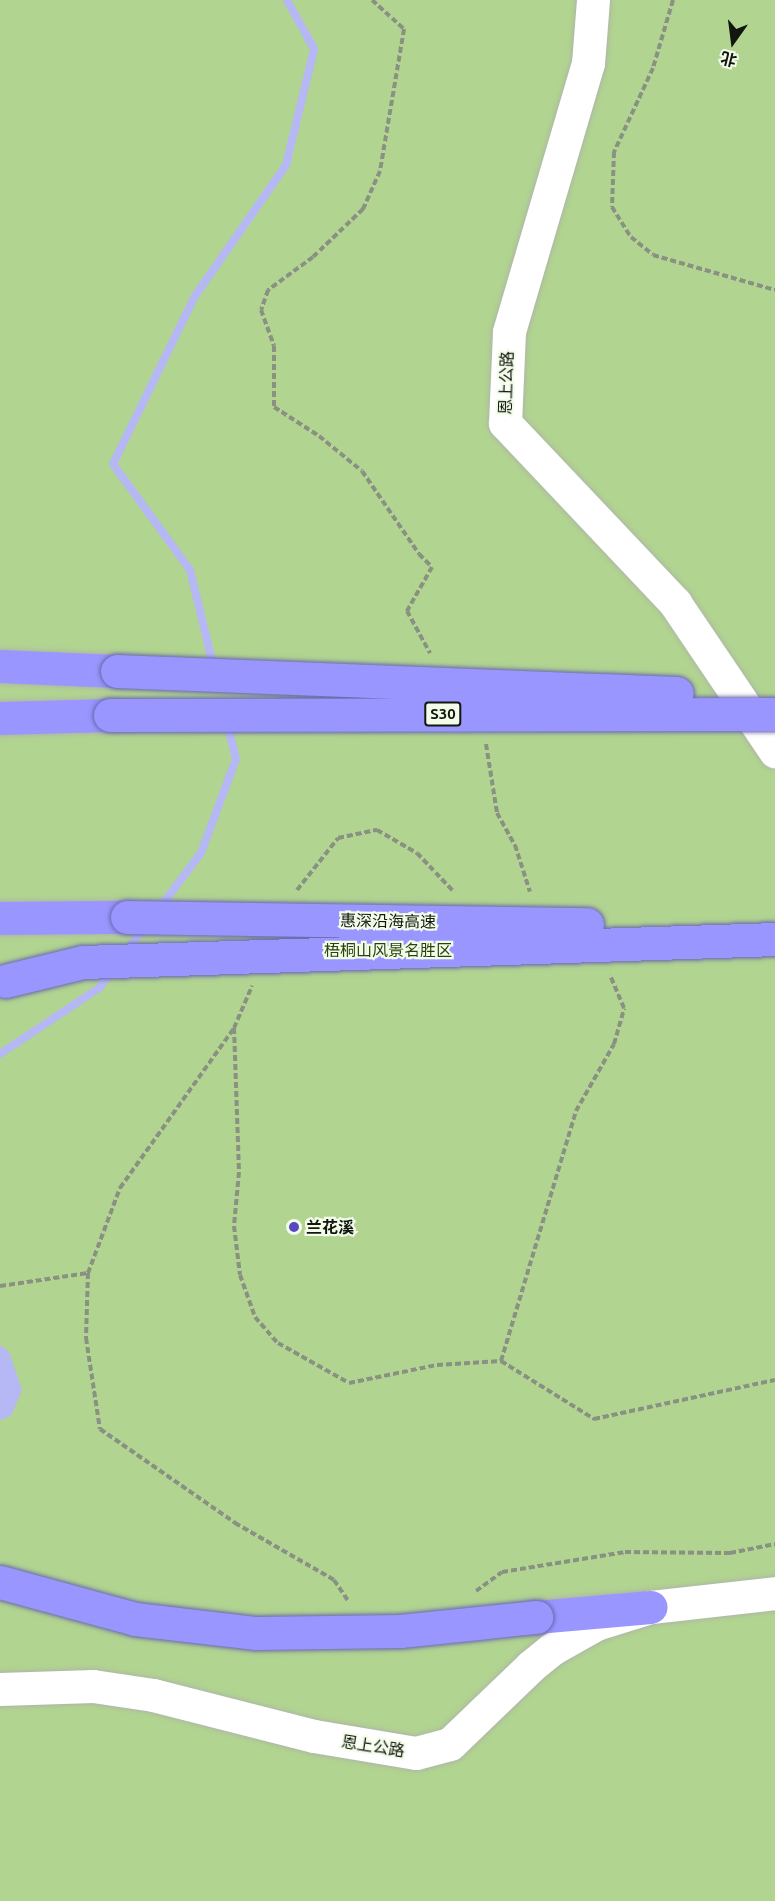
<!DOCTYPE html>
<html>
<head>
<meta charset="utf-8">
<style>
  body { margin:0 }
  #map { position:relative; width:775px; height:1901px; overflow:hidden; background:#f2fce9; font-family:Ubuntu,"Noto Sans SC",sans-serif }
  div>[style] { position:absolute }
  .green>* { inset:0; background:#b1d490; transform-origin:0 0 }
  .water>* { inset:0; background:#b6b7f5 }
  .stream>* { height:8px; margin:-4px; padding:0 4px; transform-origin:4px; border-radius:4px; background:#b6b7f5 }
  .path>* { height:4px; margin-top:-2px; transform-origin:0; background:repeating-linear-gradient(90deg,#899183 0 6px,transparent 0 9px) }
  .roads { filter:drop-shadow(0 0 2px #aeb7a6) drop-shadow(0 0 2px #aeb7a6) }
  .secondary>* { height:33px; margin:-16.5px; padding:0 16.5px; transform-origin:16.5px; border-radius:16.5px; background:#fff }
  .highway>* { height:33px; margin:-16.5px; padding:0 16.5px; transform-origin:16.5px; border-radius:16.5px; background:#9996ff }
  .bridges { filter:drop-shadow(0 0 2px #6a69ab) drop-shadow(0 0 2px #6a69ab) }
  .highway-bridge>* { height:33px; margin:-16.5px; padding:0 16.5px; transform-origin:16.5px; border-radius:16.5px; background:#9996ff }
  .dots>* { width:16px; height:16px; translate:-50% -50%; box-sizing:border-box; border:3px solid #f2fce9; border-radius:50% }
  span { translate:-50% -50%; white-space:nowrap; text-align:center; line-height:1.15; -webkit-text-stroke:4.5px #f2fce9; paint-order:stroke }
  .shield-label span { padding:2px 4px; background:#f2fce9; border:2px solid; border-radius:4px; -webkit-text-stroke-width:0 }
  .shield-label { font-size:15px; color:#12160f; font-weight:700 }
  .street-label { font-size:16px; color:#12160f }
  .park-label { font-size:16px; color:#2a420b }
  .poi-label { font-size:16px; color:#12160f; font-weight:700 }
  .left { translate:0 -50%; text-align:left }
  .north { position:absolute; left:703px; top:12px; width:60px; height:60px; -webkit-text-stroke:4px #f2fce9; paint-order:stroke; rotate:194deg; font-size:16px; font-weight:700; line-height:24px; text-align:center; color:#12160f }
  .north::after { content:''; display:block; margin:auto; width:21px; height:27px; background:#12160f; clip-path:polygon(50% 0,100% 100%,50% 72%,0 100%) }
</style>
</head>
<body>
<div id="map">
  <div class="green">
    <i style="left:0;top:0;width:775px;height:1901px"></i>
  </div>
  <div class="water">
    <i style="clip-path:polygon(0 1345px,9px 1352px,22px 1390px,11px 1416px,0 1420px)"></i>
  </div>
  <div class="stream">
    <i style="left:214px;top:669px;width:102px;rotate:-103.6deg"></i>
    <i style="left:190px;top:570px;width:131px;rotate:-126deg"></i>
    <i style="left:113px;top:464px;width:187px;rotate:-64deg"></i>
    <i style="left:195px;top:296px;width:160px;rotate:-55.2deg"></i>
    <i style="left:286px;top:165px;width:119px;rotate:-76.4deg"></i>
    <i style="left:314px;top:49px;width:56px;rotate:-118.9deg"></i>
    <i style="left:158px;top:910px;width:71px;rotate:-53deg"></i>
    <i style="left:201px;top:853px;width:100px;rotate:-69.6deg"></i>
    <i style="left:236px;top:759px;width:37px;rotate:-104deg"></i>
    <i style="left:125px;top:953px;width:35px;rotate:-53deg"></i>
    <i style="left:0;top:1054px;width:119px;rotate:-33.7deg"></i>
    <i style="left:99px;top:988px;width:21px;rotate:-53deg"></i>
  </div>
  <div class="path">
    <i style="left:372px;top:0;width:43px;rotate:42.2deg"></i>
    <i style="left:404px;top:29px;width:144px;rotate:99.6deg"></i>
    <i style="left:380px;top:171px;width:42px;rotate:114.1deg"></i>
    <i style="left:363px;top:209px;width:69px;rotate:136.2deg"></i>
    <i style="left:313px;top:257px;width:56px;rotate:143.7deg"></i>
    <i style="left:268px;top:290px;width:21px;rotate:109deg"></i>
    <i style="left:261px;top:310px;width:38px;rotate:70deg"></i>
    <i style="left:274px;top:346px;width:61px;rotate:90deg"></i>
    <i style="left:274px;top:407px;width:54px;rotate:32.8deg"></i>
    <i style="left:319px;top:436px;width:55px;rotate:39.1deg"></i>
    <i style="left:362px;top:471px;width:101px;rotate:55.5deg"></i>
    <i style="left:419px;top:554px;width:18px;rotate:45deg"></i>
    <i style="left:432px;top:567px;width:51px;rotate:119.6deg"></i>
    <i style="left:407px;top:611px;width:48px;rotate:61.3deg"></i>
    <i style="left:673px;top:0;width:71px;rotate:106.4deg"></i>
    <i style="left:653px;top:68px;width:93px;rotate:114.9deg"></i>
    <i style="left:614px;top:152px;width:55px;rotate:92.1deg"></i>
    <i style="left:612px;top:207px;width:36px;rotate:58deg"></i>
    <i style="left:631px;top:237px;width:28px;rotate:39deg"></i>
    <i style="left:653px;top:255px;width:127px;rotate:16deg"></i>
    <i style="left:486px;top:744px;width:70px;rotate:80.9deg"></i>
    <i style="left:497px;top:813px;width:37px;rotate:61deg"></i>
    <i style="left:515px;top:845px;width:49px;rotate:72.3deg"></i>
    <i style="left:297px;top:890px;width:66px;rotate:-51.7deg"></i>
    <i style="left:338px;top:838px;width:40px;rotate:-12deg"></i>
    <i style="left:377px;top:830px;width:46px;rotate:29.9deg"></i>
    <i style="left:417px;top:853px;width:54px;rotate:46.5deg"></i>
    <i style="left:234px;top:1028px;width:144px;rotate:88deg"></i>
    <i style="left:239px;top:1172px;width:54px;rotate:95.3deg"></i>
    <i style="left:234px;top:1226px;width:49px;rotate:83deg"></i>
    <i style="left:240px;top:1275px;width:45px;rotate:70.3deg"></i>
    <i style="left:255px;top:1317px;width:35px;rotate:49deg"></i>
    <i style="left:278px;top:1343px;width:81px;rotate:29.4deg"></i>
    <i style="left:349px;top:1383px;width:90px;rotate:-11.6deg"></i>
    <i style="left:437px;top:1365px;width:64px;rotate:-3.6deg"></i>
    <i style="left:501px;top:1361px;width:110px;rotate:31.9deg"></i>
    <i style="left:594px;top:1419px;width:185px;rotate:-12.2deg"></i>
    <i style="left:88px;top:1273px;width:65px;rotate:91.8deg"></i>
    <i style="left:86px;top:1338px;width:92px;rotate:81.3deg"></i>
    <i style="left:100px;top:1429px;width:165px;rotate:34.8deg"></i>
    <i style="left:235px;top:1523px;width:114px;rotate:29.9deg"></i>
    <i style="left:334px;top:1580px;width:25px;rotate:56deg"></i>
    <i style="left:0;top:1286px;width:89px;rotate:-8.4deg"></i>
    <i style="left:88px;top:1273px;width:91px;rotate:-69.4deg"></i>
    <i style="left:120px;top:1188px;width:196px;rotate:-54.5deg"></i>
    <i style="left:234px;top:1028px;width:46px;rotate:-66.8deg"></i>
    <i style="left:501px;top:1361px;width:261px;rotate:-73.3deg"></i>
    <i style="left:576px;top:1111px;width:77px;rotate:-60.4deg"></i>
    <i style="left:614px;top:1044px;width:37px;rotate:-74deg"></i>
    <i style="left:624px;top:1008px;width:36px;rotate:-113deg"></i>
    <i style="left:476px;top:1591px;width:32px;rotate:-36deg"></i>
    <i style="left:502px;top:1572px;width:125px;rotate:-9.2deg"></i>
    <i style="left:625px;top:1552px;width:105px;rotate:0.5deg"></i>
    <i style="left:730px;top:1553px;width:46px;rotate:-11.3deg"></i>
  </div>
  <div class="roads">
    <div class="secondary">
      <i style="left:593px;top:0;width:63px;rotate:94.5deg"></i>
      <i style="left:588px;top:63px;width:280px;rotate:106.4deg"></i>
      <i style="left:509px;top:332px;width:91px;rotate:92.5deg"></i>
      <i style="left:505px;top:423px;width:248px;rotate:46.6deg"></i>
      <i style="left:675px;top:603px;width:179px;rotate:56deg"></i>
      <i style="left:0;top:1689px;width:93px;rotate:-1.8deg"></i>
      <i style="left:93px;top:1686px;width:61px;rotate:8.5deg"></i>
      <i style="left:153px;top:1695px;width:166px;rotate:14.3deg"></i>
      <i style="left:314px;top:1736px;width:103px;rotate:9.5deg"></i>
      <i style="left:416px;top:1753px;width:35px;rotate:-15deg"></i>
      <i style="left:450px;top:1744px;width:112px;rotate:-43.9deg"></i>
      <i style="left:531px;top:1666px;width:27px;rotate:-39deg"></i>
      <i style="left:552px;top:1649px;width:51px;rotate:-29.6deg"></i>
      <i style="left:596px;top:1624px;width:58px;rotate:-17.2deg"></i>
      <i style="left:651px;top:1607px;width:125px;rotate:-6.4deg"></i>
    </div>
    <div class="highway">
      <i style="left:0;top:666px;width:117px;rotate:2.4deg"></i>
      <i style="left:0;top:718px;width:110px;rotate:-1.6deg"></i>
      <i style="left:0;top:918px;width:127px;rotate:-0.5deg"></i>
      <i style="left:536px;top:1617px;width:115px;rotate:-5deg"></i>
    </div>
  </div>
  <div class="bridges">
    <div class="highway-bridge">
      <i style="left:117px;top:671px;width:560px;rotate:2.25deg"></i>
      <i style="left:110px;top:715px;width:665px;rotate:-0.09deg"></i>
      <i style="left:127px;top:917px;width:460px;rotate:0.9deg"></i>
      <i style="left:5px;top:981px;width:80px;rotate:-13.7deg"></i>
      <i style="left:83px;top:962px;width:692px;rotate:-1.9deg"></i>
      <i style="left:0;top:1582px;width:140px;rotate:15.3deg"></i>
      <i style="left:135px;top:1619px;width:122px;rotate:6.6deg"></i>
      <i style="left:256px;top:1633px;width:144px;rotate:-0.8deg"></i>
      <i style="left:400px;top:1631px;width:137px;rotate:-5.9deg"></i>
    </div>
  </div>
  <div class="dots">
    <i style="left:294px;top:1227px;background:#5748c0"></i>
  </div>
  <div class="shield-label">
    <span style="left:443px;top:714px">S30</span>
  </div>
  <div class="street-label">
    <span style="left:506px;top:383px;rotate:-88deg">恩上公路</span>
    <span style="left:388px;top:921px;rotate:1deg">惠深沿海高速</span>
    <span style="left:373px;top:1746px;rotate:9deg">恩上公路</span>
  </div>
  <div class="park-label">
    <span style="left:388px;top:950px">梧桐山风景名胜区</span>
  </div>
  <div class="poi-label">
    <span class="left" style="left:306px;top:1227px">兰花溪</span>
  </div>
  <div class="north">北</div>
</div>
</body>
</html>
